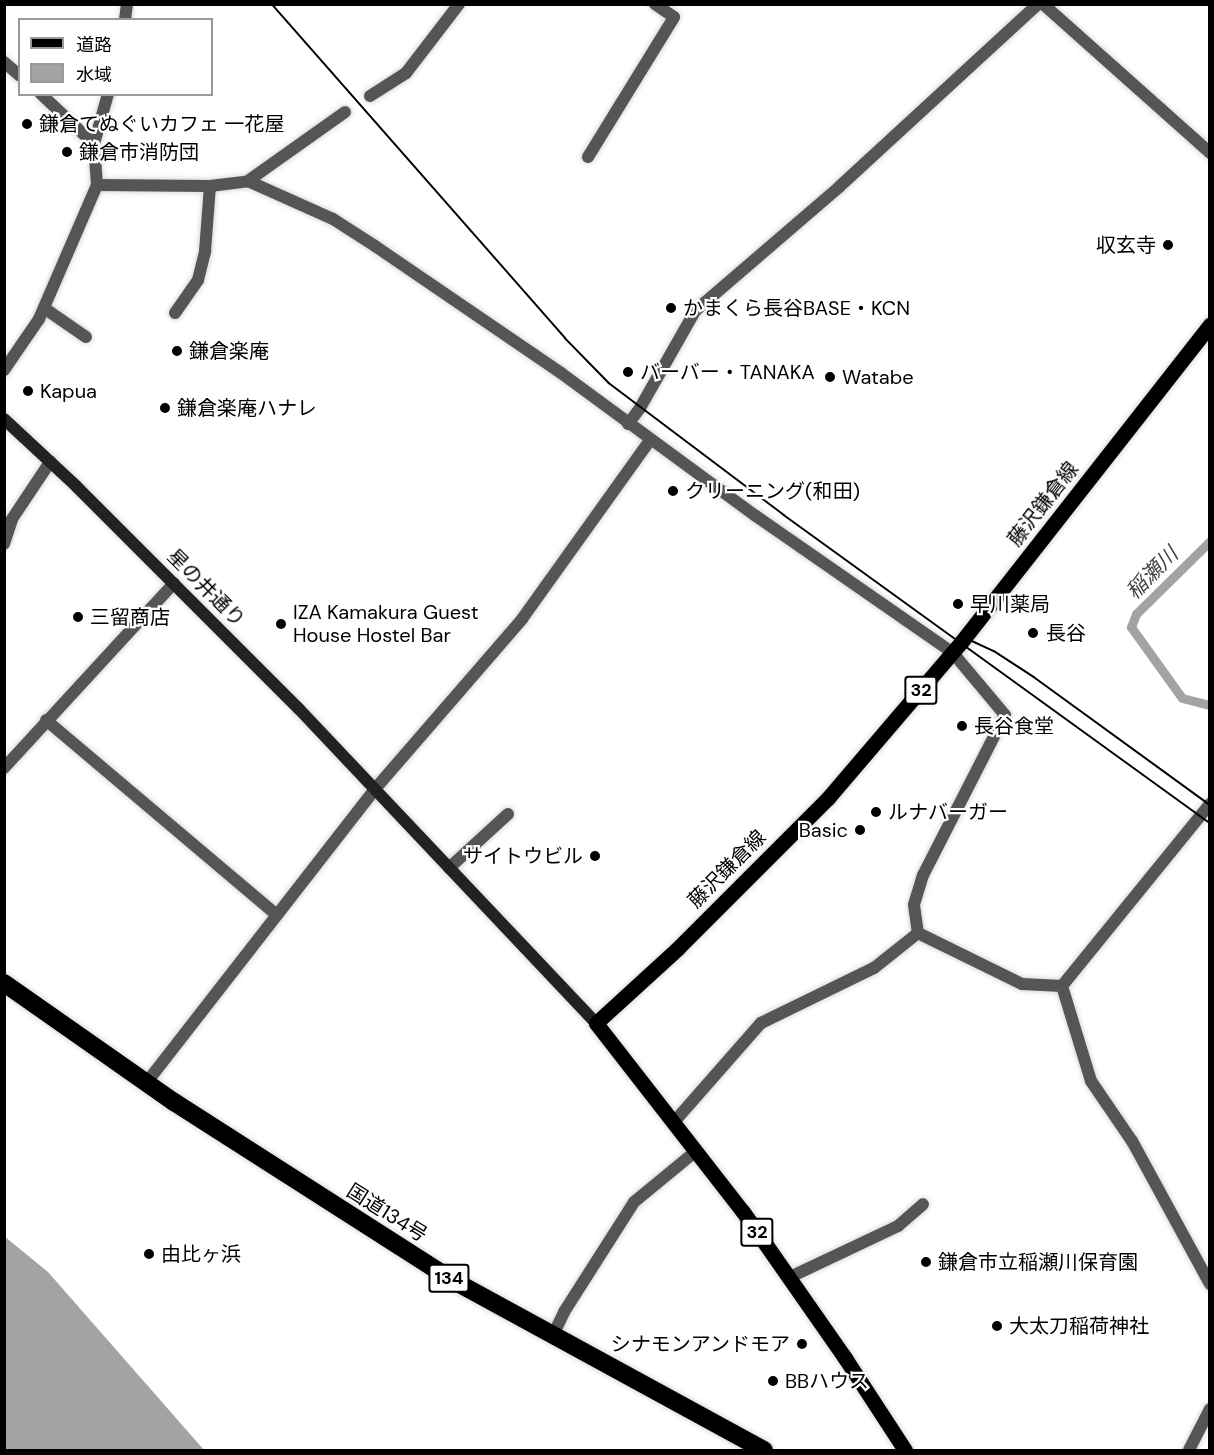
<!DOCTYPE html>
<html>
<head>
<meta charset="utf-8">
<style>
  body { margin:0 }
  #map { position:relative; width:1214px; height:1455px; overflow:hidden; background:#fff; font-family:"DM Sans","Noto Sans JP",sans-serif }
  div>[style] { position:absolute }
  .water>* { inset:0; background:#a3a3a3 }
  .stream>* { height:9px; margin:-4.5px; padding:0 4.5px; transform-origin:4.5px; border-radius:4.5px; background:#a3a3a3 }
  .roads { filter:drop-shadow(0 0 2px #dbdbdb) drop-shadow(0 0 2px #dbdbdb) }
  .lane>* { height:12px; margin:-6px; padding:0 6px; transform-origin:6px; border-radius:6px; background:#555 }
  .street>* { height:12px; margin:-6px; padding:0 6px; transform-origin:6px; border-radius:6px; background:#555 }
  .secondary>* { height:12px; margin:-6px; padding:0 6px; transform-origin:6px; border-radius:6px; background:#222 }
  .primary>* { height:15px; margin:-7.5px; padding:0 7.5px; transform-origin:7.5px; border-radius:7.5px; background:#000 }
  .highway>* { height:18px; margin:-9px; padding:0 9px; transform-origin:9px; border-radius:9px; background:#000 }
  .tram>* { height:1.5px; margin:-0.75px; padding:0 0.75px; transform-origin:0.75px; border-radius:0.75px; background:#000 }
  .dots>* { width:16px; height:16px; translate:-50% -50%; box-sizing:border-box; border:3px solid #fff; border-radius:50% }
  span { translate:-50% -50%; white-space:nowrap; text-align:center; line-height:1.15; -webkit-text-stroke:4.5px #fff; paint-order:stroke }
  .shield-label span { padding:2px 4px; background:#fff; border:2px solid; border-radius:4px; -webkit-text-stroke-width:0 }
  .shield-label { font-size:18px; color:#000; font-weight:700 }
  .poi-label { font-size:20px; color:#000 }
  .left { translate:0 -50%; text-align:left }
  .right { translate:-100% -50%; text-align:right }
  .street-label { font-size:20px; color:#000 }
  .water-label { font-size:21px; color:#444; font-style:italic }
  .frame { position:absolute; inset:0; border:6px solid #000; pointer-events:none }
  .legend { position:absolute; left:18px; top:18px; width:195px; height:78px; box-sizing:border-box; background:#fff; border:2px solid #999; margin:0; padding:8px 10px; list-style:none; font-size:18px; color:#000 }
  .legend li { display:flex; align-items:center; gap:12px; height:30px }
  .legend b { width:30px; border:2px solid #999 }
</style>
</head>
<body>
<div id="map">
  <div class="water">
    <i style="clip-path:polygon(4px 1236px,48px 1272px,204px 1450px,5px 1450px)"></i>
  </div>
  <div class="stream">
    <i style="left:1210px;top:541px;width:104px;rotate:135.4deg"></i>
    <i style="left:1136px;top:614px;width:14px;rotate:111deg"></i>
    <i style="left:1131px;top:627px;width:87px;rotate:54.3deg"></i>
    <i style="left:1182px;top:698px;width:29px;rotate:14deg"></i>
  </div>
  <div class="roads">
    <div class="lane">
      <i style="left:125px;top:20px;width:16px;rotate:-83deg"></i>
      <i style="left:4px;top:62px;width:21px;rotate:41deg"></i>
      <i style="left:41px;top:94px;width:73px;rotate:43.3deg"></i>
      <i style="left:248px;top:181px;width:93px;rotate:24.1deg"></i>
      <i style="left:333px;top:219px;width:50px;rotate:32.7deg"></i>
      <i style="left:375px;top:246px;width:225px;rotate:34.3deg"></i>
      <i style="left:561px;top:373px;width:242px;rotate:36.3deg"></i>
      <i style="left:756px;top:516px;width:240px;rotate:34.8deg"></i>
      <i style="left:953px;top:653px;width:81px;rotate:50deg"></i>
      <i style="left:1005px;top:715px;width:180px;rotate:117.1deg"></i>
      <i style="left:923px;top:875px;width:31px;rotate:107deg"></i>
      <i style="left:914px;top:905px;width:28px;rotate:82deg"></i>
      <i style="left:97px;top:185px;width:41px;rotate:-94.2deg"></i>
      <i style="left:94px;top:144px;width:52px;rotate:-74.4deg"></i>
      <i style="left:44px;top:308px;width:51px;rotate:34.6deg"></i>
      <i style="left:175px;top:313px;width:40px;rotate:-55.1deg"></i>
      <i style="left:198px;top:280px;width:30px;rotate:-76deg"></i>
      <i style="left:205px;top:251px;width:65px;rotate:-85.6deg"></i>
      <i style="left:628px;top:424px;width:20px;rotate:-53deg"></i>
      <i style="left:640px;top:408px;width:112px;rotate:-60.4deg"></i>
      <i style="left:695px;top:311px;width:190px;rotate:-40.7deg"></i>
      <i style="left:839px;top:187px;width:270px;rotate:-42.6deg"></i>
      <i style="left:4px;top:544px;width:26px;rotate:-72deg"></i>
      <i style="left:12px;top:519px;width:69px;rotate:-56.3deg"></i>
      <i style="left:46px;top:720px;width:302px;rotate:40.2deg"></i>
      <i style="left:4px;top:768px;width:251px;rotate:-47.4deg"></i>
      <i style="left:449px;top:868px;width:80px;rotate:-42.5deg"></i>
      <i style="left:674px;top:1122px;width:132px;rotate:-48.7deg"></i>
      <i style="left:761px;top:1023px;width:126px;rotate:-26deg"></i>
      <i style="left:874px;top:968px;width:56px;rotate:-38.5deg"></i>
      <i style="left:918px;top:933px;width:116px;rotate:26.1deg"></i>
      <i style="left:1022px;top:984px;width:40px;rotate:2.9deg"></i>
      <i style="left:1062px;top:986px;width:99px;rotate:73deg"></i>
      <i style="left:1091px;top:1081px;width:73px;rotate:55.7deg"></i>
      <i style="left:1132px;top:1141px;width:163px;rotate:61.4deg"></i>
      <i style="left:788px;top:1278px;width:122px;rotate:-25.3deg"></i>
      <i style="left:898px;top:1226px;width:33px;rotate:-41deg"></i>
      <i style="left:552px;top:1337px;width:28px;rotate:-64deg"></i>
      <i style="left:564px;top:1312px;width:130px;rotate:-57.5deg"></i>
      <i style="left:634px;top:1202px;width:80px;rotate:-39.4deg"></i>
    </div>
    <div class="street">
      <i style="left:1043px;top:4px;width:224px;rotate:41.7deg"></i>
      <i style="left:370px;top:96px;width:43px;rotate:-32.6deg"></i>
      <i style="left:406px;top:73px;width:87px;rotate:-52.5deg"></i>
      <i style="left:588px;top:157px;width:164px;rotate:-58.4deg"></i>
      <i style="left:674px;top:17px;width:23px;rotate:-146deg"></i>
      <i style="left:4px;top:370px;width:62px;rotate:-55.5deg"></i>
      <i style="left:39px;top:319px;width:146px;rotate:-66.6deg"></i>
      <i style="left:97px;top:185px;width:113px;rotate:0.5deg"></i>
      <i style="left:210px;top:186px;width:38px;rotate:-7deg"></i>
      <i style="left:248px;top:181px;width:119px;rotate:-35.4deg"></i>
      <i style="left:1062px;top:986px;width:235px;rotate:-50.9deg"></i>
      <i style="left:147px;top:1082px;width:371px;rotate:-52.1deg"></i>
      <i style="left:375px;top:789px;width:225px;rotate:-49.1deg"></i>
      <i style="left:522px;top:619px;width:220px;rotate:-54.4deg"></i>
      <i style="left:1189px;top:1450px;width:46px;rotate:-62.9deg"></i>
    </div>
    <div class="secondary">
      <i style="left:4px;top:419px;width:98px;rotate:42.9deg"></i>
      <i style="left:76px;top:486px;width:315px;rotate:45deg"></i>
      <i style="left:299px;top:709px;width:432px;rotate:46.6deg"></i>
    </div>
    <div class="primary">
      <i style="left:905px;top:1450px;width:110px;rotate:-123.1deg"></i>
      <i style="left:845px;top:1358px;width:178px;rotate:-124.9deg"></i>
      <i style="left:743px;top:1212px;width:239px;rotate:-127.9deg"></i>
      <i style="left:596px;top:1023px;width:111px;rotate:-42.4deg"></i>
      <i style="left:678px;top:948px;width:212px;rotate:-45deg"></i>
      <i style="left:828px;top:798px;width:206px;rotate:-49.5deg"></i>
      <i style="left:962px;top:641px;width:402px;rotate:-51.9deg"></i>
    </div>
    <div class="highway">
      <i style="left:4px;top:983px;width:208px;rotate:35deg"></i>
      <i style="left:174px;top:1102px;width:332px;rotate:32.6deg"></i>
      <i style="left:454px;top:1281px;width:353px;rotate:28.6deg"></i>
    </div>
  </div>
  <div class="tram">
    <i style="left:272px;top:4px;width:444px;rotate:48.7deg"></i>
    <i style="left:565px;top:338px;width:63px;rotate:45.6deg"></i>
    <i style="left:609px;top:383px;width:219px;rotate:37deg"></i>
    <i style="left:784px;top:515px;width:526px;rotate:35.87deg"></i>
    <i style="left:970px;top:640px;width:26px;rotate:25deg"></i>
    <i style="left:994px;top:651px;width:48px;rotate:33deg"></i>
    <i style="left:1034px;top:677px;width:218px;rotate:36deg"></i>
  </div>
  <div class="dots">
    <i style="left:27px;top:124px;background:#000"></i>
    <i style="left:67px;top:152px;background:#000"></i>
    <i style="left:1168px;top:245px;background:#000"></i>
    <i style="left:671px;top:308px;background:#000"></i>
    <i style="left:177px;top:351px;background:#000"></i>
    <i style="left:628px;top:372px;background:#000"></i>
    <i style="left:830px;top:377px;background:#000"></i>
    <i style="left:28px;top:391px;background:#000"></i>
    <i style="left:165px;top:408px;background:#000"></i>
    <i style="left:673px;top:491px;background:#000"></i>
    <i style="left:958px;top:604px;background:#000"></i>
    <i style="left:78px;top:617px;background:#000"></i>
    <i style="left:281px;top:624px;background:#000"></i>
    <i style="left:1033px;top:633px;background:#000"></i>
    <i style="left:962px;top:726px;background:#000"></i>
    <i style="left:876px;top:812px;background:#000"></i>
    <i style="left:860px;top:830px;background:#000"></i>
    <i style="left:595px;top:856px;background:#000"></i>
    <i style="left:149px;top:1254px;background:#000"></i>
    <i style="left:926px;top:1262px;background:#000"></i>
    <i style="left:997px;top:1326px;background:#000"></i>
    <i style="left:802px;top:1344px;background:#000"></i>
    <i style="left:773px;top:1381px;background:#000"></i>
  </div>
  <div class="shield-label">
    <span style="left:921px;top:690px">32</span>
    <span style="left:757px;top:1232px">32</span>
    <span style="left:449px;top:1278px">134</span>
  </div>
  <div class="poi-label">
    <span class="left" style="left:39px;top:124px">鎌倉てぬぐいカフェ 一花屋</span>
    <span class="left" style="left:79px;top:152px">鎌倉市消防団</span>
    <span class="right" style="left:1156px;top:245px">収玄寺</span>
    <span class="left" style="left:683px;top:308px">かまくら長谷BASE・KCN</span>
    <span class="left" style="left:189px;top:351px">鎌倉楽庵</span>
    <span class="left" style="left:640px;top:372px">バーバー・TANAKA</span>
    <span class="left" style="left:842px;top:377px">Watabe</span>
    <span class="left" style="left:40px;top:391px">Kapua</span>
    <span class="left" style="left:177px;top:408px">鎌倉楽庵ハナレ</span>
    <span class="left" style="left:685px;top:491px">クリーニング(和田)</span>
    <span class="left" style="left:970px;top:604px">早川薬局</span>
    <span class="left" style="left:293px;top:624px">IZA Kamakura Guest<br>House Hostel Bar</span>
    <span class="left" style="left:90px;top:617px">三留商店</span>
    <span class="left" style="left:1046px;top:633px">長谷</span>
    <span class="left" style="left:974px;top:726px">長谷食堂</span>
    <span class="left" style="left:888px;top:812px">ルナバーガー</span>
    <span class="right" style="left:848px;top:830px">Basic</span>
    <span class="right" style="left:583px;top:856px">サイトウビル</span>
    <span class="left" style="left:161px;top:1254px">由比ヶ浜</span>
    <span class="left" style="left:938px;top:1262px">鎌倉市立稲瀬川保育園</span>
    <span class="left" style="left:1009px;top:1326px">大太刀稲荷神社</span>
    <span class="right" style="left:790px;top:1344px">シナモンアンドモア</span>
    <span class="left" style="left:785px;top:1381px">BBハウス</span>
  </div>
  <div class="street-label">
    <span style="left:1043px;top:504px;rotate:-52deg">藤沢鎌倉線</span>
    <span style="left:206px;top:588px;rotate:45deg">星の井通り</span>
    <span style="left:727px;top:869px;rotate:-45deg">藤沢鎌倉線</span>
    <span style="left:387px;top:1213px;rotate:32deg">国道134号</span>
  </div>
  <div class="water-label">
    <span style="left:1152px;top:573px;rotate:-45deg">稲瀬川</span>
  </div>
  <div class="frame"></div>
  <ul class="legend">
  <li><b style="height:8px;background:#000"></b>道路</li>
  <li><b style="height:16px;background:#a3a3a3"></b>水域</li>
  </ul>
</div>
</body>
</html>
